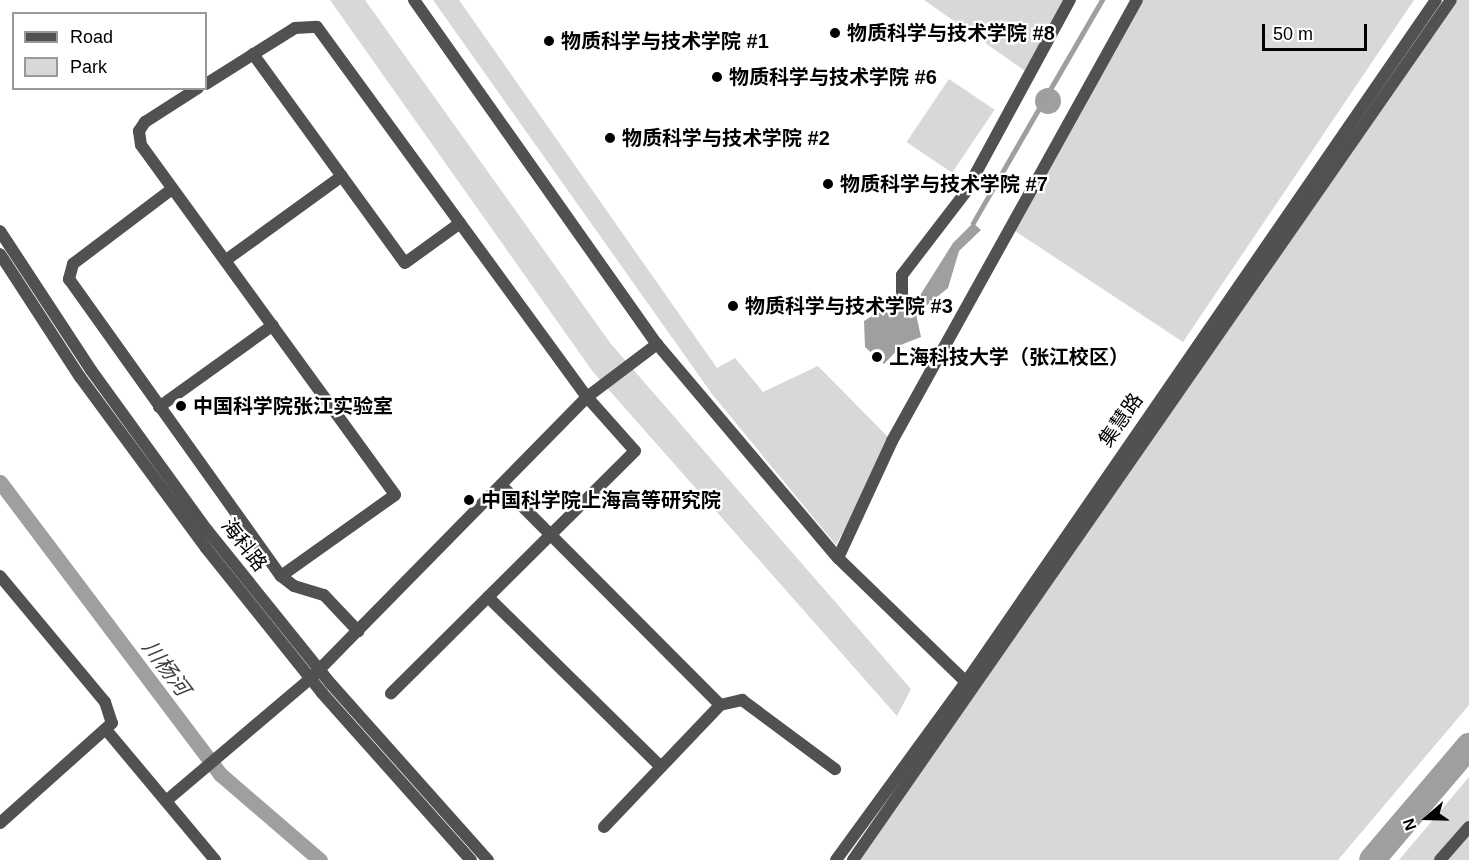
<!DOCTYPE html>
<html>
<head>
<meta charset="utf-8">
<style>
  body { margin:0 }
  #map { position:relative; width:1469px; height:860px; overflow:hidden; background:#fff; font-family:Arial,"Noto Sans SC",sans-serif }
  div>[style] { position:absolute }
  .green>* { inset:0; background:#d8d8d8; transform-origin:0 0 }
  .water>* { inset:0; background:#9f9f9f }
  .round { border-radius:50% }
  .stream>* { height:4.5px; margin:-2.25px; padding:0 2.25px; transform-origin:2.25px; border-radius:2.25px; background:#9f9f9f }
  .canal>* { height:15px; margin:-7.5px; padding:0 7.5px; transform-origin:7.5px; border-radius:7.5px; background:#9f9f9f }
  .river>* { height:26px; margin:-13px; padding:0 13px; transform-origin:13px; border-radius:13px; background:#9f9f9f }
  .minor>* { height:12px; margin:-6px; padding:0 6px; transform-origin:6px; border-radius:6px; background:#515151 }
  .tertiary>* { height:12px; margin:-6px; padding:0 6px; transform-origin:6px; border-radius:6px; background:#515151 }
  .dots>* { width:16px; height:16px; translate:-50% -50%; box-sizing:border-box; border:3px solid #fff; border-radius:50% }
  span { translate:-50% -50%; white-space:nowrap; text-align:center; line-height:1.15; -webkit-text-stroke:4.5px #fff; paint-order:stroke }
  .poi-label { font-size:20px; color:#000; font-weight:700 }
  .left { translate:0 -50%; text-align:left }
  .street-label { font-size:20px; color:#000 }
  .water-label { font-size:21px; color:#404040; font-style:italic }
  .legend { position:absolute; left:12px; top:12px; width:195px; height:78px; box-sizing:border-box; background:#fff; border:2px solid #999; margin:0; padding:8px 10px; list-style:none; font-size:18px; color:#000 }
  .legend li { display:flex; align-items:center; gap:12px; height:30px }
  .legend b { width:30px; border:2px solid #999 }
  .north { position:absolute; left:1397px; top:788px; width:60px; height:60px; -webkit-text-stroke:4px #fff; paint-order:stroke; rotate:250deg; font-size:16px; font-weight:700; line-height:24px; text-align:center; color:#000 }
  .north::after { content:''; display:block; margin:auto; width:21px; height:27px; background:#000; clip-path:polygon(50% 0,100% 100%,50% 72%,0 100%) }
  .scale { position:absolute; left:1262px; top:24px; width:105px; height:27px; box-sizing:border-box; border:3px solid #000; border-top:0; padding-left:8px; font-size:18px; line-height:21px; white-space:nowrap; color:#000; -webkit-text-stroke:4px #fff; paint-order:stroke }
</style>
</head>
<body>
<div id="map">
  <div class="green">
    <i style="clip-path:polygon(330px 0,365px 0,611px 344px,911px 689px,897px 716px,593px 372px)"></i>
    <i style="clip-path:polygon(433px 0,459px 0,717px 368px,735px 358px,763px 392px,818px 366px,892px 441px,836px 545px,712px 394px)"></i>
    <i style="clip-path:polygon(924px 0,1070px 0,1028px 73px)"></i>
    <i style="clip-path:polygon(1137px 0,1414px 0,1183px 342px,1009px 227px)"></i>
    <i style="clip-path:polygon(1445px 0,1469px 0,1469px 705px,1338px 860px,859px 860px)"></i>
    <i style="left:949px;top:79px;width:55px;height:76px;rotate:34deg"></i>
    <i style="clip-path:polygon(1469px 777px,1469px 860px,1399px 860px)"></i>
  </div>
  <div class="water">
    <i class="round" style="left:1035px;top:88px;width:26px;height:26px"></i>
    <i style="clip-path:polygon(973px 223px,981px 230px,959px 251px,948px 288px,916px 314px,921px 337px,903px 344px,884px 364px,865px 347px,864px 321px,883px 309px,893px 314px,914px 305px,953px 243px)"></i>
  </div>
  <div class="stream">
    <i style="left:1048px;top:93px;width:108px;rotate:-59.9deg"></i>
    <i style="left:973px;top:223px;width:138px;rotate:-60.1deg"></i>
  </div>
  <div class="canal">
    <i style="left:0;top:482px;width:366px;rotate:53deg"></i>
    <i style="left:220px;top:774px;width:132px;rotate:40.7deg"></i>
  </div>
  <div class="river">
    <i style="left:1372px;top:860px;width:150px;rotate:-49.6deg"></i>
  </div>
  <div class="minor">
    <i style="left:414px;top:0;width:421px;rotate:54.8deg"></i>
    <i style="left:657px;top:344px;width:280px;rotate:49.8deg"></i>
    <i style="left:838px;top:558px;width:178px;rotate:44.1deg"></i>
    <i style="left:253px;top:54px;width:258px;rotate:54deg"></i>
    <i style="left:405px;top:263px;width:68px;rotate:-36deg"></i>
    <i style="left:206px;top:84px;width:105px;rotate:-32.2deg"></i>
    <i style="left:295px;top:28px;width:22px;rotate:-3deg"></i>
    <i style="left:317px;top:27px;width:458px;rotate:53.9deg"></i>
    <i style="left:587px;top:397px;width:72px;rotate:48.4deg"></i>
    <i style="left:635px;top:451px;width:344px;rotate:135.2deg"></i>
    <i style="left:198px;top:88px;width:63px;rotate:147.3deg"></i>
    <i style="left:145px;top:122px;width:11px;rotate:124deg"></i>
    <i style="left:139px;top:131px;width:14px;rotate:82deg"></i>
    <i style="left:141px;top:145px;width:432px;rotate:54deg"></i>
    <i style="left:395px;top:495px;width:140px;rotate:144.6deg"></i>
    <i style="left:172px;top:189px;width:124px;rotate:142.9deg"></i>
    <i style="left:73px;top:264px;width:16px;rotate:105deg"></i>
    <i style="left:69px;top:279px;width:365px;rotate:54.5deg"></i>
    <i style="left:281px;top:576px;width:16px;rotate:38deg"></i>
    <i style="left:294px;top:586px;width:31px;rotate:17deg"></i>
    <i style="left:324px;top:595px;width:50px;rotate:46.6deg"></i>
    <i style="left:226px;top:260px;width:143px;rotate:-35.9deg"></i>
    <i style="left:902px;top:297px;width:22px;rotate:-90deg"></i>
    <i style="left:902px;top:275px;width:103px;rotate:-52.5deg"></i>
    <i style="left:965px;top:193px;width:220px;rotate:-61.5deg"></i>
    <i style="left:159px;top:407px;width:140px;rotate:-35.7deg"></i>
    <i style="left:501px;top:485px;width:310px;rotate:45.1deg"></i>
    <i style="left:838px;top:558px;width:129px;rotate:-65.2deg"></i>
    <i style="left:892px;top:441px;width:504px;rotate:-60.95deg"></i>
    <i style="left:0;top:576px;width:164px;rotate:50.2deg"></i>
    <i style="left:105px;top:702px;width:22px;rotate:72deg"></i>
    <i style="left:112px;top:723px;width:150px;rotate:138.2deg"></i>
    <i style="left:488px;top:597px;width:238px;rotate:44.5deg"></i>
    <i style="left:108px;top:732px;width:167px;rotate:50.1deg"></i>
    <i style="left:166px;top:801px;width:189px;rotate:-40.3deg"></i>
    <i style="left:310px;top:679px;width:395px;rotate:-45.5deg"></i>
    <i style="left:587px;top:397px;width:88px;rotate:-37.1deg"></i>
    <i style="left:604px;top:827px;width:168px;rotate:-46.4deg"></i>
    <i style="left:720px;top:705px;width:23px;rotate:-13deg"></i>
    <i style="left:742px;top:700px;width:116px;rotate:36.6deg"></i>
    <i style="left:1440px;top:860px;width:44px;rotate:-48.7deg"></i>
  </div>
  <div class="tertiary">
    <i style="left:0;top:231px;width:166px;rotate:56.8deg"></i>
    <i style="left:91px;top:370px;width:198px;rotate:54.1deg"></i>
    <i style="left:207px;top:530px;width:198px;rotate:51.2deg"></i>
    <i style="left:331px;top:684px;width:236px;rotate:48.3deg"></i>
    <i style="left:0;top:254px;width:147px;rotate:57deg"></i>
    <i style="left:80px;top:377px;width:212px;rotate:53.6deg"></i>
    <i style="left:206px;top:548px;width:186px;rotate:51.3deg"></i>
    <i style="left:322px;top:693px;width:224px;rotate:48.3deg"></i>
    <i style="left:836px;top:860px;width:220px;rotate:-53.9deg"></i>
    <i style="left:966px;top:682px;width:828px;rotate:-55.43deg"></i>
    <i style="left:853px;top:860px;width:1047px;rotate:-55.19deg"></i>
  </div>
  <div class="dots">
    <i style="left:835px;top:33px;background:#000"></i>
    <i style="left:549px;top:41px;background:#000"></i>
    <i style="left:717px;top:77px;background:#000"></i>
    <i style="left:610px;top:138px;background:#000"></i>
    <i style="left:828px;top:184px;background:#000"></i>
    <i style="left:733px;top:306px;background:#000"></i>
    <i style="left:877px;top:357px;background:#000"></i>
    <i style="left:181px;top:406px;background:#000"></i>
    <i style="left:469px;top:500px;background:#000"></i>
  </div>
  <div class="poi-label">
    <span class="left" style="left:847px;top:33px">物质科学与技术学院 #8</span>
    <span class="left" style="left:561px;top:41px">物质科学与技术学院 #1</span>
    <span class="left" style="left:729px;top:77px">物质科学与技术学院 #6</span>
    <span class="left" style="left:622px;top:138px">物质科学与技术学院 #2</span>
    <span class="left" style="left:840px;top:184px">物质科学与技术学院 #7</span>
    <span class="left" style="left:745px;top:306px">物质科学与技术学院 #3</span>
    <span class="left" style="left:889px;top:357px">上海科技大学（张江校区）</span>
    <span class="left" style="left:193px;top:406px">中国科学院张江实验室</span>
    <span class="left" style="left:481px;top:500px">中国科学院上海高等研究院</span>
  </div>
  <div class="street-label">
    <span style="left:1121px;top:420px;rotate:-55deg">集慧路</span>
    <span style="left:244px;top:545px;rotate:52deg">海科路</span>
  </div>
  <div class="water-label">
    <span style="left:166px;top:668px;rotate:53deg">川杨河</span>
  </div>
  <ul class="legend">
  <li><b style="height:8px;background:#515151"></b>Road</li>
  <li><b style="height:16px;background:#d8d8d8"></b>Park</li>
  </ul>
  <div class="north">N</div>
  <div class="scale">50 m</div>
</div>
</body>
</html>
